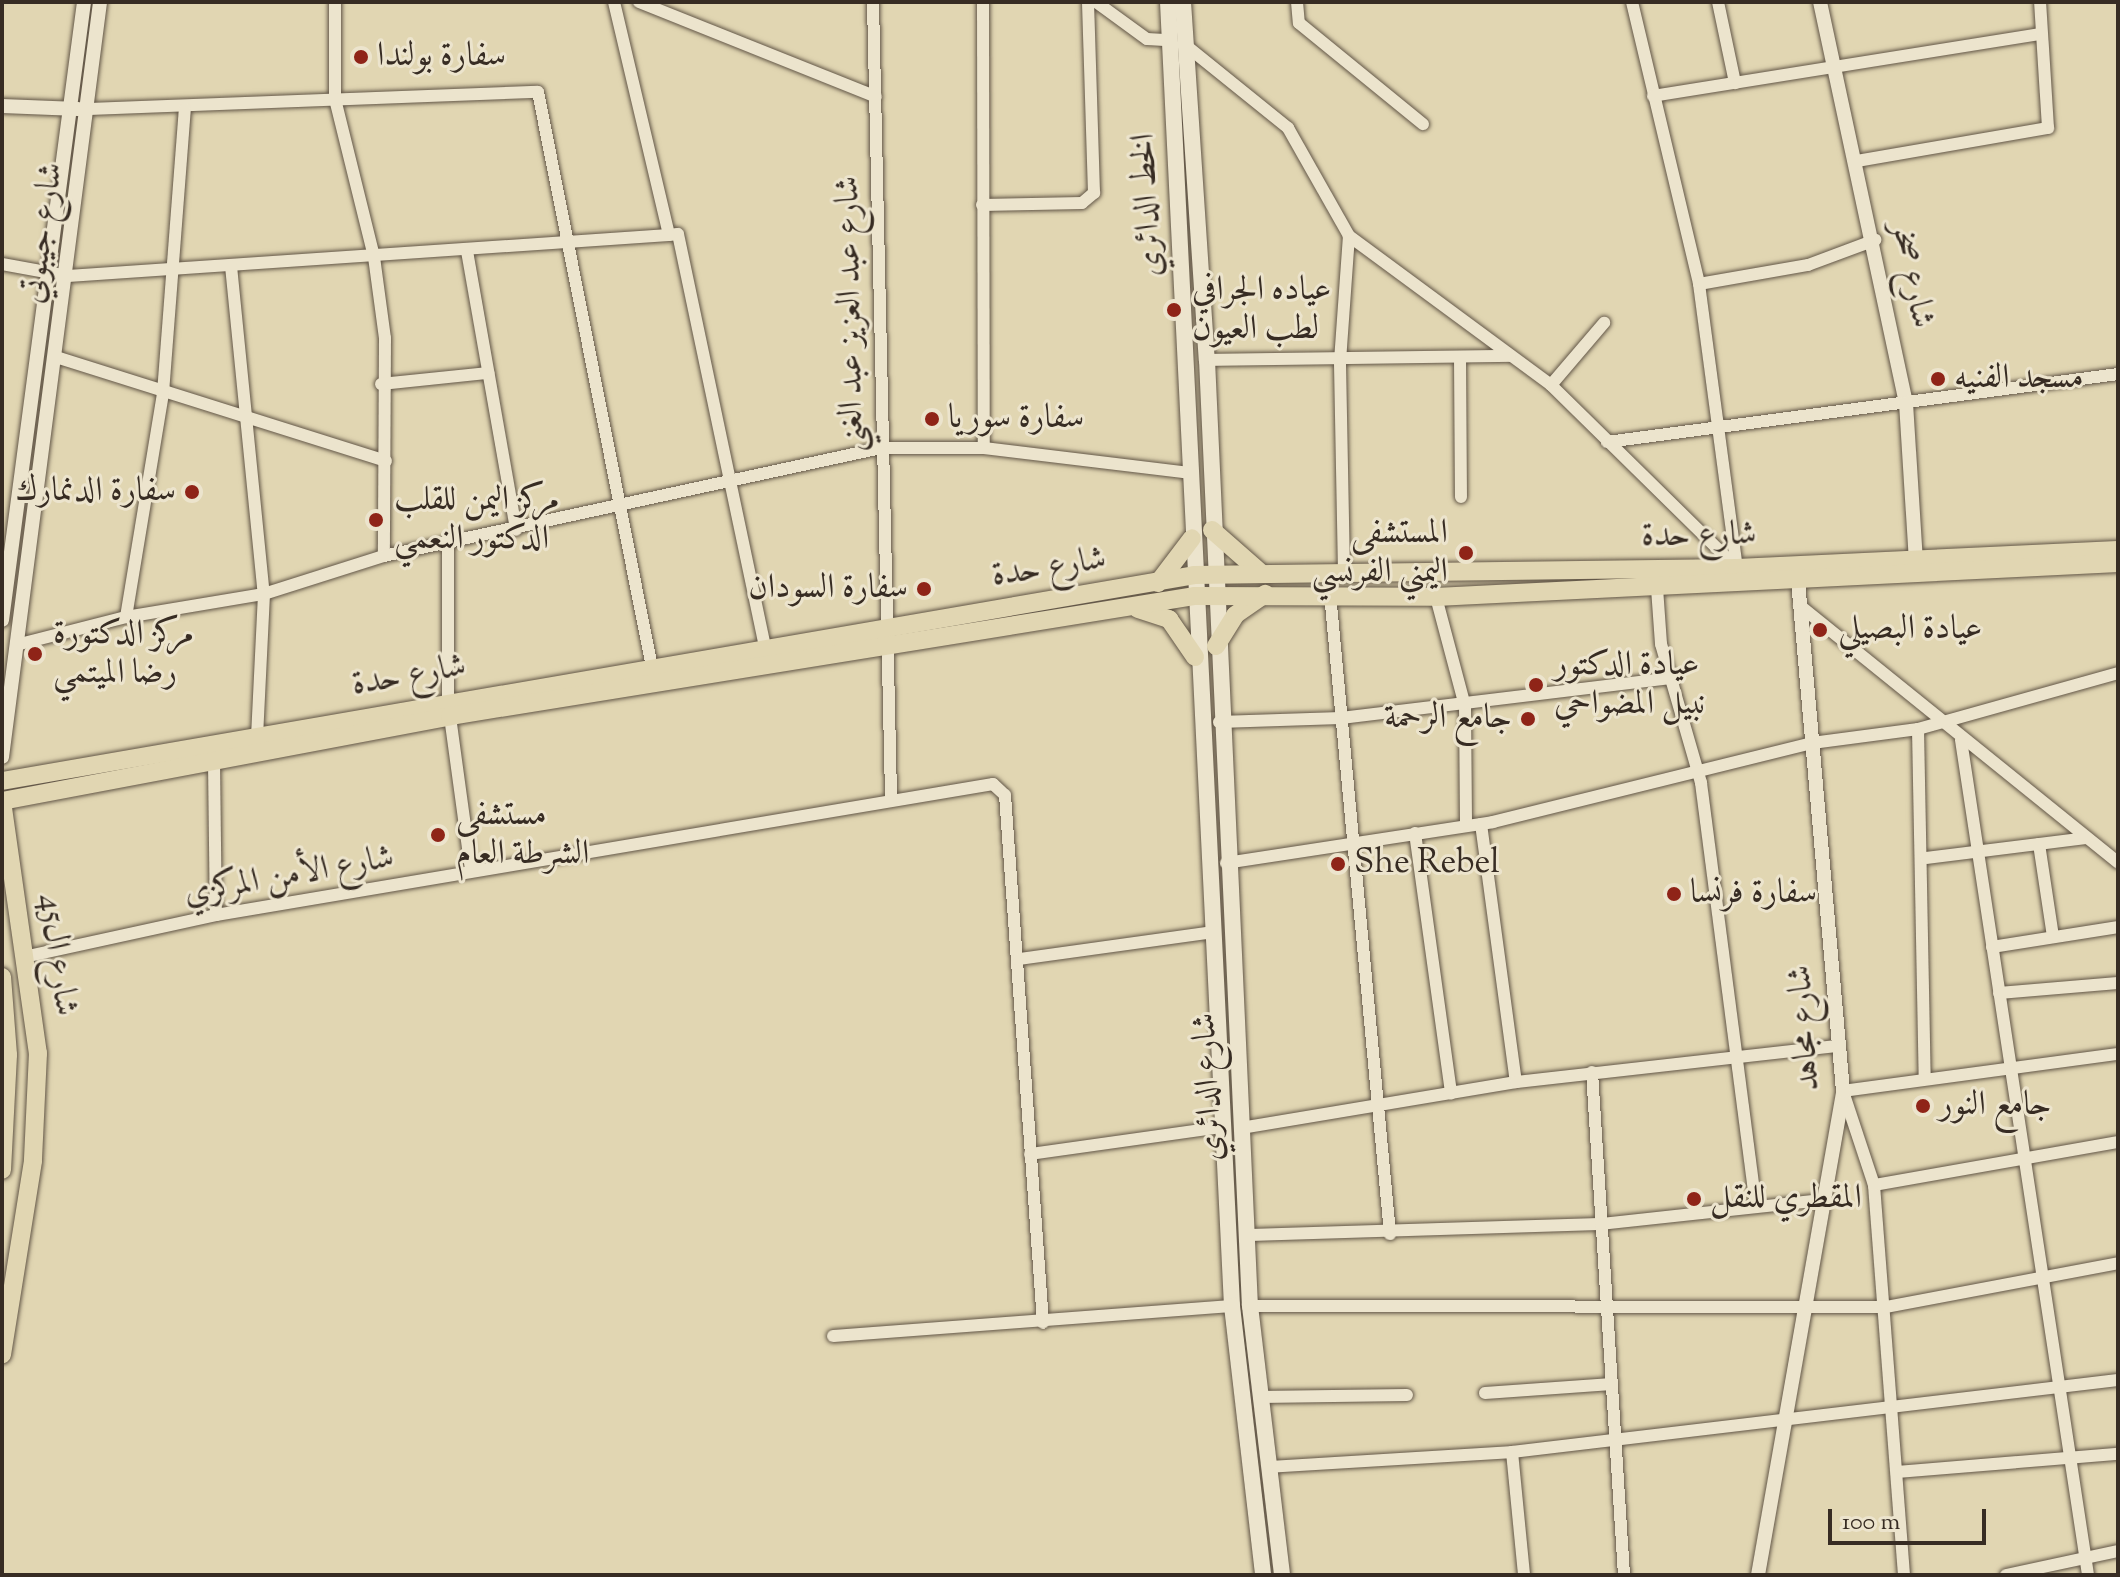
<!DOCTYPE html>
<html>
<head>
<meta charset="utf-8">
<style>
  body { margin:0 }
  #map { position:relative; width:2120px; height:1577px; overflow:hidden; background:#e1d6b2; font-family:"Sorts Mill Goudy",Amiri,serif }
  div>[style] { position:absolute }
  .roads { filter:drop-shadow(0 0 2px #625647) drop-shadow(0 0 2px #625647) }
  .minor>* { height:12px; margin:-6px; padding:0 6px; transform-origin:6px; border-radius:6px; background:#ece4cd }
  .tertiary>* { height:14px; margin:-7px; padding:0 7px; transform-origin:7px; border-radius:7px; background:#ece4cd }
  .secondary>* { height:16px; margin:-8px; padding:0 8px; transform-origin:8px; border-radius:8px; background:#ece4cd }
  .primary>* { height:18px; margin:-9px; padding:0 9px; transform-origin:9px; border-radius:9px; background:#e1d6b2 }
  .dots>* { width:22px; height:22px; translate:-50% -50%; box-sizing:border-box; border:4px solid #ece4cd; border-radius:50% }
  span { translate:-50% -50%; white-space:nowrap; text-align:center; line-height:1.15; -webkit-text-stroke:6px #ece4cd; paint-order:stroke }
  .poi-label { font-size:34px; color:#372c23 }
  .left { translate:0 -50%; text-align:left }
  .right { translate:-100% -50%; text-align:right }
  .street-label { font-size:34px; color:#372c23 }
  .frame { position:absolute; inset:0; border:4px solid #372c23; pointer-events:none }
  .scale { position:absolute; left:1828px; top:1509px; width:158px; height:36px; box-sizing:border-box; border:4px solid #372c23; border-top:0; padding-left:10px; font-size:24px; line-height:28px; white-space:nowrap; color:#372c23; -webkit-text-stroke:6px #ece4cd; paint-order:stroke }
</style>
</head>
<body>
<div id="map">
  <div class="roads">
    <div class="minor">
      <i style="left:335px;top:2px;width:97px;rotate:90deg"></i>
      <i style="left:335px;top:99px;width:163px;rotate:76.1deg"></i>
      <i style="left:374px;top:257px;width:82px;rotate:82.3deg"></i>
      <i style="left:385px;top:338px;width:218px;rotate:90.3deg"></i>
      <i style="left:614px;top:2px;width:239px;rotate:76.7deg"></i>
      <i style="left:669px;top:235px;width:9px;rotate:-6deg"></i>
      <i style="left:678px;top:234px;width:421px;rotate:78.1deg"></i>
      <i style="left:639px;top:2px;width:255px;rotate:21.8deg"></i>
      <i style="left:873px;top:2px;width:795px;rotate:88.7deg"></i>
      <i style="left:983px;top:2px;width:446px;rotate:89.9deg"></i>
      <i style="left:1096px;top:2px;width:63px;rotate:36deg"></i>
      <i style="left:1147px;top:39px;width:22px;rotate:3deg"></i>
      <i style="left:1297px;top:2px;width:21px;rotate:85deg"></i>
      <i style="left:1299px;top:23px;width:160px;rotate:39.2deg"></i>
      <i style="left:1632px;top:2px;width:290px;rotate:76.6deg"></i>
      <i style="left:1699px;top:284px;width:287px;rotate:82.4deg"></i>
      <i style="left:1718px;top:2px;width:83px;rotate:78.1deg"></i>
      <i style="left:1184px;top:44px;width:134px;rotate:38.9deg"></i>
      <i style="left:1288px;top:128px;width:124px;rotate:60.5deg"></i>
      <i style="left:1349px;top:236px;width:251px;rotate:36.4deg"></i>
      <i style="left:1551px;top:385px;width:261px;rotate:44.5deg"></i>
      <i style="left:1653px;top:96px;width:393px;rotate:-9.1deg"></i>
      <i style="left:89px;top:109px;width:449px;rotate:-2.2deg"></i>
      <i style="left:538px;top:92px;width:586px;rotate:78.79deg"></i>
      <i style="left:1857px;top:161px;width:194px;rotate:-9.8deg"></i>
      <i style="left:2048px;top:128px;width:126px;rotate:-93.6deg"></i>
      <i style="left:982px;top:205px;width:100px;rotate:-1.1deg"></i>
      <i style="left:1082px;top:203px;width:16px;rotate:-40deg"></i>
      <i style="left:1094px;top:193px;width:191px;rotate:-91.8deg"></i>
      <i style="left:467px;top:251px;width:283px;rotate:80deg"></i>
      <i style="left:2px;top:264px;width:67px;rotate:10.3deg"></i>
      <i style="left:68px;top:276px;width:602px;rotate:-3.9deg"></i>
      <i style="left:231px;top:266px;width:330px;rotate:84.3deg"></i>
      <i style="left:264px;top:594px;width:141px;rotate:92.8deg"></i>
      <i style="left:1699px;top:284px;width:111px;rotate:-9.9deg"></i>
      <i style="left:1808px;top:265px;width:72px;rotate:-20.5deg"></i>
      <i style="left:56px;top:357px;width:346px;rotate:17.5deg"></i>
      <i style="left:1460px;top:357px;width:140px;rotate:89.6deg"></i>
      <i style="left:1207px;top:360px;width:303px;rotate:-0.8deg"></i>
      <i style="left:381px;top:384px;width:108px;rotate:-5.9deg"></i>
      <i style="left:1551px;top:385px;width:82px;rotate:-49.5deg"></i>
      <i style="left:1607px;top:442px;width:516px;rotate:-7.58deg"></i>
      <i style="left:448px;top:544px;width:158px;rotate:90deg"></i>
      <i style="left:448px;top:702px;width:170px;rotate:82.2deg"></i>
      <i style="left:1344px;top:572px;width:211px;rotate:-91.1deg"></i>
      <i style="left:1340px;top:361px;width:125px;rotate:-85.9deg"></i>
      <i style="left:1657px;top:588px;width:56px;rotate:85.9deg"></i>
      <i style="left:1661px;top:644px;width:145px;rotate:73.9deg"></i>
      <i style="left:1701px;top:783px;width:426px;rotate:82.6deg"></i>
      <i style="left:1330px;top:594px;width:643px;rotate:84.64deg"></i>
      <i style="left:1436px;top:597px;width:113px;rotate:75.1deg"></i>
      <i style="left:1465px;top:706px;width:119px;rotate:89.5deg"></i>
      <i style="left:1799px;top:605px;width:410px;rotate:38.9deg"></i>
      <i style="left:126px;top:617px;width:227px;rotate:-80.6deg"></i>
      <i style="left:163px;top:393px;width:285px;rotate:-85.6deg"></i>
      <i style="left:16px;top:645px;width:114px;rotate:-14.3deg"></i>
      <i style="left:126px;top:617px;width:140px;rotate:-9.5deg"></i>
      <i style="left:264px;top:594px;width:126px;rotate:-17.6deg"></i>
      <i style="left:384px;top:556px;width:509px;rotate:-12.26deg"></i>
      <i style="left:881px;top:448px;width:103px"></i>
      <i style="left:984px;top:448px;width:209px;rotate:6.9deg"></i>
      <i style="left:1219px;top:722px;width:122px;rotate:-1.9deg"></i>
      <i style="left:1341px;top:718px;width:332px;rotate:-6.9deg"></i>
      <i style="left:1918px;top:729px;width:349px;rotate:88.9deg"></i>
      <i style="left:1961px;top:740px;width:845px;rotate:81.35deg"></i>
      <i style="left:214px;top:762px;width:153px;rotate:89.3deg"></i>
      <i style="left:1481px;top:824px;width:260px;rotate:82.3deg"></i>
      <i style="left:1415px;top:833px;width:263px;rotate:82.1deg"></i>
      <i style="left:2039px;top:844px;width:94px;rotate:81.4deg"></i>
      <i style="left:1926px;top:858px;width:161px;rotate:-7.1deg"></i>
      <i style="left:1226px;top:863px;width:270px;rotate:-8.7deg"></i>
      <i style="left:1493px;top:822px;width:329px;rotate:-13.9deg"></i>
      <i style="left:1812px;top:743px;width:107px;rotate:-7.5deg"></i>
      <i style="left:1918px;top:729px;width:208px;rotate:-15.6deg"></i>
      <i style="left:1992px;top:947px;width:128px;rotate:-9deg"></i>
      <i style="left:28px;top:956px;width:192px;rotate:-12.3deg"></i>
      <i style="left:216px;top:915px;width:788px;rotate:-9.57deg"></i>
      <i style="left:993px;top:784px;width:16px;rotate:43deg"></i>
      <i style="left:1005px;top:795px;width:529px;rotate:85.88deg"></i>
      <i style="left:1019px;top:959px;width:196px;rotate:-7.9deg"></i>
      <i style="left:1999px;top:993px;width:119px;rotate:-4.8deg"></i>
      <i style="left:1592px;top:1072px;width:504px;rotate:86.36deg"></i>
      <i style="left:1241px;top:1128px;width:279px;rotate:-9.5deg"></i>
      <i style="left:1516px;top:1082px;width:323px;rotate:-6.4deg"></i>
      <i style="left:1030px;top:1154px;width:194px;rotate:-8deg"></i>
      <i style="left:1874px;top:1185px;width:248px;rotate:-10deg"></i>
      <i style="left:1248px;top:1235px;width:353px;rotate:-1.8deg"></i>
      <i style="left:1601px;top:1224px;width:221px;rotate:-6.2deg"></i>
      <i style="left:1250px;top:1306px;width:636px;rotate:0.09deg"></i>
      <i style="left:1886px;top:1307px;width:236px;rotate:-10.7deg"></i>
      <i style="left:833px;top:1336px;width:400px;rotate:-4.3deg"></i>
      <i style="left:1485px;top:1393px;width:127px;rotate:-4.1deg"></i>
      <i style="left:1260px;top:1397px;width:147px;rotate:-0.8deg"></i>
      <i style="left:1512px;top:1452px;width:124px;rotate:84.4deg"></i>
      <i style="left:1268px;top:1467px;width:244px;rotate:-3.5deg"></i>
      <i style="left:1512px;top:1452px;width:610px;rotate:-6.78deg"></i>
      <i style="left:1897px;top:1472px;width:222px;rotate:-4.7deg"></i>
      <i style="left:1904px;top:1575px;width:391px;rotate:-94.4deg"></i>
      <i style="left:1874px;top:1185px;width:99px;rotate:-108.3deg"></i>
      <i style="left:1843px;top:1091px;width:277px;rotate:-7.7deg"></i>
      <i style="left:2006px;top:1575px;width:115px;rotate:-12.1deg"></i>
    </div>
    <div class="tertiary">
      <i style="left:1820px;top:2px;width:410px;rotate:77.9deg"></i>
      <i style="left:1906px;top:403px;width:160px;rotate:86.4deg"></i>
      <i style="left:2px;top:106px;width:76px;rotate:2.3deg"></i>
      <i style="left:2px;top:620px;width:623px;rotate:-82.44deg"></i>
      <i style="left:2px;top:757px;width:761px;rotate:-82.6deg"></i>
      <i style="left:1758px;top:1575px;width:491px;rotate:-80deg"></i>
      <i style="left:1843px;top:1091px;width:524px;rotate:-95.04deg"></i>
    </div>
    <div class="secondary">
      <i style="left:1168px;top:2px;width:1306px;rotate:87.19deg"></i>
      <i style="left:1232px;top:1306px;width:271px;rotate:83.4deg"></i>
      <i style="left:1183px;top:2px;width:359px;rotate:86.2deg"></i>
      <i style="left:1207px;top:360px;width:947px;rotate:87.4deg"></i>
      <i style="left:1250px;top:1306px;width:271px;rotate:83.2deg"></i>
    </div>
    <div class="primary">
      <i style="left:1212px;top:530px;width:64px;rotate:41.2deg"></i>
      <i style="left:1158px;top:583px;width:56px;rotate:-52.9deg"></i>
      <i style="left:1138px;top:609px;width:33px;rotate:18deg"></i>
      <i style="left:1169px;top:619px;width:46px;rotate:55.6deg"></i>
      <i style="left:1216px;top:646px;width:36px;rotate:-58deg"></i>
      <i style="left:1235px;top:615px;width:37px;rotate:-35deg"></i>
      <i style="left:2px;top:781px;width:1210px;rotate:-9.8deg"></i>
      <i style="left:1194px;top:575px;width:543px;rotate:-0.74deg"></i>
      <i style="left:1737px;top:568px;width:381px;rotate:-2.7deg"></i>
      <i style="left:2px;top:801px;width:456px;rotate:-10.7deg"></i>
      <i style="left:450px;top:716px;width:755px;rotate:-9.15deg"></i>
      <i style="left:1195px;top:596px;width:241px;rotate:0.2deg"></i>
      <i style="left:1436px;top:597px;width:683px;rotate:-2.85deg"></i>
      <i style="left:2px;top:801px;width:255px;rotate:81.9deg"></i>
      <i style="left:38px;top:1053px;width:108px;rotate:92.7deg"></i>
      <i style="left:33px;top:1161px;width:196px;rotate:99.1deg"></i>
      <i style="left:2px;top:977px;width:78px;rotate:85.6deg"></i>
      <i style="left:8px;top:1055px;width:115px;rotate:93deg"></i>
    </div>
  </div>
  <div class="dots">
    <i style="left:361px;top:57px;background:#8f2418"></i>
    <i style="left:1174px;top:310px;background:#8f2418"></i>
    <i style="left:1938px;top:379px;background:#8f2418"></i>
    <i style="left:932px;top:419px;background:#8f2418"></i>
    <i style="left:192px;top:492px;background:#8f2418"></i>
    <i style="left:376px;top:520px;background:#8f2418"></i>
    <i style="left:1466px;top:553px;background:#8f2418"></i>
    <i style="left:924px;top:589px;background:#8f2418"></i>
    <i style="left:1820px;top:630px;background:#8f2418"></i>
    <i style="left:35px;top:654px;background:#8f2418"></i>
    <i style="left:1536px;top:685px;background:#8f2418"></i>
    <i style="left:1528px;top:719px;background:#8f2418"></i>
    <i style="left:438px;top:835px;background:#8f2418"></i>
    <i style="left:1338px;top:864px;background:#8f2418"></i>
    <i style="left:1674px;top:894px;background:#8f2418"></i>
    <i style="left:1923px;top:1106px;background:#8f2418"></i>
    <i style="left:1694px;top:1199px;background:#8f2418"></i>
  </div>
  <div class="poi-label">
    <span class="left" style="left:377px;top:57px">سفارة بولندا</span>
    <span class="left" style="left:1192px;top:310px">عياده الجرافي<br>لطب العيون</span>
    <span class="left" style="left:1954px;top:379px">مسجد الفنيه</span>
    <span class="left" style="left:948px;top:419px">سفارة سوريا</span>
    <span class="right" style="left:176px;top:492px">سفارة الدنمارك</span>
    <span class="left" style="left:394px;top:520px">مركز اليمن للقلب<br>الدكتور النعمي</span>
    <span class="right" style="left:1448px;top:553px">المستشفى<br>اليمني الفرنسي</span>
    <span class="right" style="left:908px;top:589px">سفارة السودان</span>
    <span class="left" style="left:1838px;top:630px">عيادة البصيلي</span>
    <span class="left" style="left:53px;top:654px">مركز الدكتورة<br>رضا الميتمي</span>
    <span class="left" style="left:1554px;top:685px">عيادة الدكتور<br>نبيل المضواحي</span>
    <span class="right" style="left:1512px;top:719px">جامع الرحمة</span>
    <span class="left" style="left:456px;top:835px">مستشفى<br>الشرطة العام</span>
    <span class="left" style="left:1354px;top:864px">She Rebel</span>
    <span class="left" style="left:1690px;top:894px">سفارة فرنسا</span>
    <span class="left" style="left:1939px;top:1106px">جامع النور</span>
    <span class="left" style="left:1710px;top:1199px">المقطري للنقل</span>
  </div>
  <div class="street-label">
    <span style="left:1148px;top:205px;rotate:-93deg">الخط الدائري</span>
    <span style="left:43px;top:233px;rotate:-82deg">شارع جيبوتي</span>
    <span style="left:1912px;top:275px;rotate:79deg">شارع صخر</span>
    <span style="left:851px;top:314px;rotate:-91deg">شارع عبد العزيز عبد الغني</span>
    <span style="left:1699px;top:536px;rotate:-1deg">شارع حدة</span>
    <span style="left:1049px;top:568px;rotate:-9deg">شارع حدة</span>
    <span style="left:409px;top:676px;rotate:-10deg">شارع حدة</span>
    <span style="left:289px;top:876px;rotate:-10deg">شارع الأمن المركزي</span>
    <span style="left:57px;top:955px;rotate:82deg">شارع ال45</span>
    <span style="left:1805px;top:1028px;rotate:-94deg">شارع مجاهد</span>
    <span style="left:1209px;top:1087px;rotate:-93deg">شارع الدائري</span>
  </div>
  <div class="frame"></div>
  <div class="scale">100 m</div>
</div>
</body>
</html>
